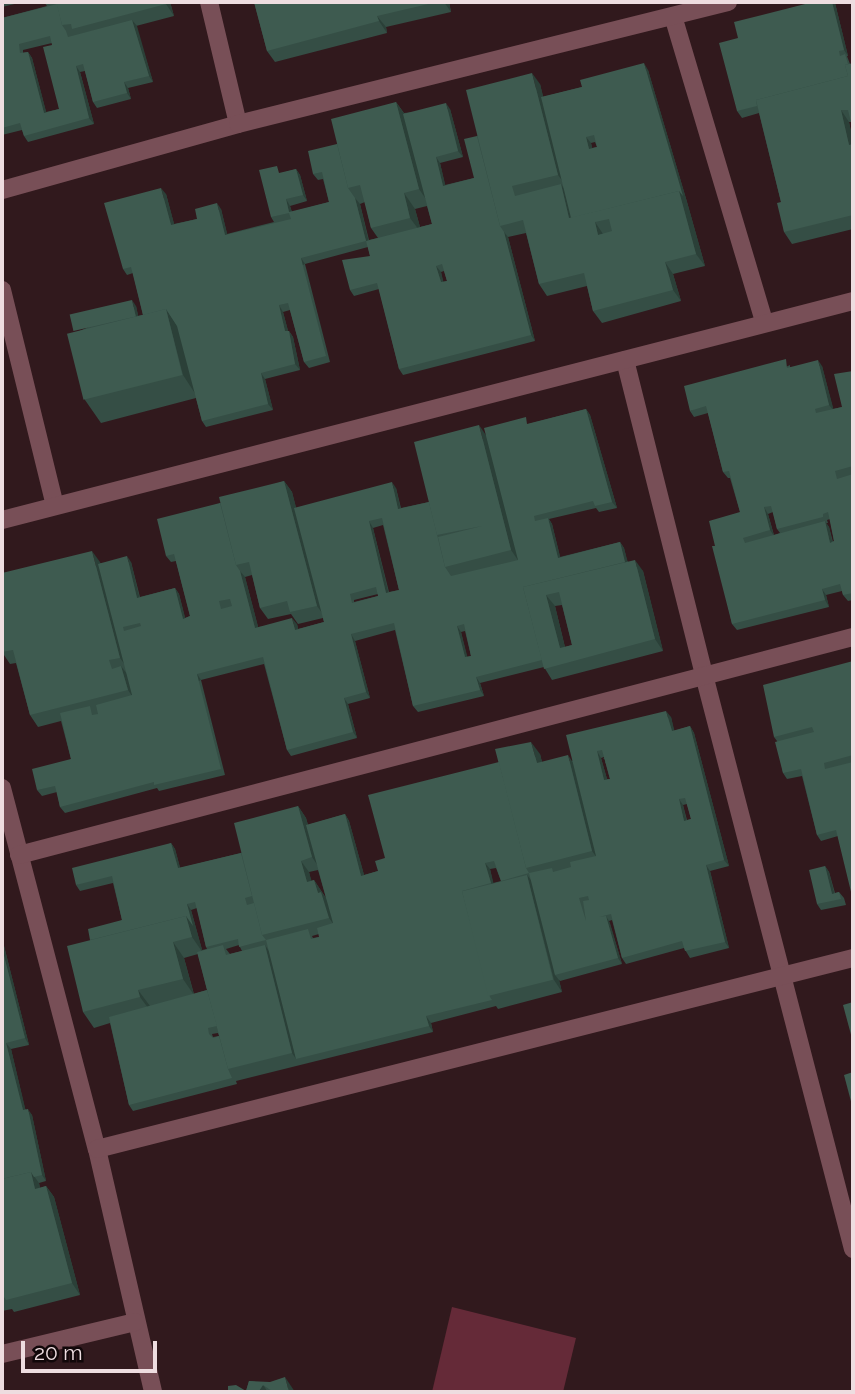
<!DOCTYPE html>
<html>
<head>
<meta charset="utf-8">
<style>
  body { margin:0 }
  #map { position:relative; width:855px; height:1394px; overflow:hidden; background:#31191d; font-family:Raleway,sans-serif }
  div>[style] { position:absolute }
  .green>* { inset:0; background:#652a38 }
  .minor>* { height:18px; margin:-9px; padding:0 9px; transform-origin:9px; border-radius:9px; background:#784f57 }
  .wall>* { inset:0; background:#354e45 }
  .shaded-wall>* { inset:0; background:#2b4038; transform-origin:0 0 }
  .building>* { inset:0; background:#3e5b50; transform-origin:0 0 }
  span { translate:-50% -50%; white-space:nowrap; text-align:center; line-height:1.15; -webkit-text-stroke:5px #110709; paint-order:stroke }
  .frame { position:absolute; inset:0; border:4px solid #eedde0; pointer-events:none }
  .scale { position:absolute; left:21px; top:1341px; width:136px; height:32px; box-sizing:border-box; border:4px solid #eedde0; border-top:0; padding-left:9px; font-size:21px; line-height:24px; white-space:nowrap; color:#eedde0; -webkit-text-stroke:5px #110709; paint-order:stroke }
</style>
</head>
<body>
<div id="map">
  <div class="green">
    <i style="clip-path:polygon(452px 1307px,576px 1338px,563px 1392px,432px 1392px)"></i>
  </div>
  <div class="minor">
    <i style="left:209px;top:2px;width:125px;rotate:76.6deg"></i>
    <i style="left:673px;top:16px;width:319px;rotate:73.4deg"></i>
    <i style="left:2px;top:190px;width:245px;rotate:-15.6deg"></i>
    <i style="left:238px;top:124px;width:505px;rotate:-13.98deg"></i>
    <i style="left:2px;top:290px;width:222px;rotate:76.2deg"></i>
    <i style="left:625px;top:360px;width:325px;rotate:75.9deg"></i>
    <i style="left:704px;top:675px;width:593px;rotate:75.45deg"></i>
    <i style="left:2px;top:520px;width:879px;rotate:-14.43deg"></i>
    <i style="left:2px;top:788px;width:373px;rotate:75.3deg"></i>
    <i style="left:97px;top:1149px;width:249px;rotate:77deg"></i>
    <i style="left:19px;top:855px;width:862px;rotate:-14.65deg"></i>
    <i style="left:97px;top:1149px;width:780px;rotate:-14.18deg"></i>
    <i style="left:2px;top:1354px;width:137px;rotate:-13.5deg"></i>
  </div>
  <div class="wall">
    <i style="clip-path:polygon(2px 2px,23px 2px,2px 7px)"></i>
    <i style="clip-path:polygon(evenodd,44px 2px,170px 2px,174px 16px,136px 26px,153px 82px,128px 88px,131px 99px,97px 108px,93px 102px,85px 71px,80px 72px,94px 124px,28px 142px,24px 136px,22px 130px,2px 135px,2px 18px,47px 6px,44px 2px,52px 43px,59px 109px,46px 112px,32px 58px,28px 52px,23px 53px,23px 50px,52px 43px)"></i>
    <i style="clip-path:polygon(254px 2px,449px 2px,451px 12px,386px 27px,387px 33px,275px 62px,267px 51px)"></i>
    <i style="clip-path:polygon(813px 2px,834px 2px,835px 3px,848px 56px,847px 56px,850px 64px,851px 122px,849px 122px,853px 141px,853px 229px,792px 244px,784px 232px,781px 202px,759px 113px,742px 118px,737px 111px,738px 38px)"></i>
    <i style="clip-path:polygon(evenodd,648px 70px,687px 202px,705px 266px,673px 274px,681px 301px,602px 323px,593px 311px,587px 286px,547px 296px,539px 284px,526px 233px,508px 237px,535px 341px,403px 375px,399px 369px,379px 289px,354px 296px,350px 290px,370px 256px,368px 247px,305px 264px,330px 362px,309px 368px,304px 362px,290px 310px,283px 312px,288px 331px,289px 331px,293px 337px,300px 370px,265px 379px,273px 410px,206px 427px,202px 421px,196px 398px,101px 423px,85px 400px,75px 333px,136px 306px,138px 316px,143px 315px,133px 273px,127px 275px,123px 269px,166px 194px,174px 224px,197px 219px,221px 209px,227px 234px,274px 222px,271px 217px,282px 173px,296px 169px,300px 175px,307px 201px,290px 206px,292px 212px,329px 202px,323px 179px,318px 180px,313px 174px,337px 144px,396px 102px,404px 113px,450px 109px,463px 157px,440px 163px,445px 185px,474px 178px,477px 136px,540px 84px,543px 97px,648px 70px,595px 142px,597px 147px,592px 148px,591px 143px,595px 142px,648px 70px,365px 202px,371px 228px,378px 238px,369px 240px,360px 204px,365px 202px,648px 70px,427px 206px,432px 224px,420px 227px,415px 209px,427px 206px,648px 70px,444px 271px,447px 281px,443px 282px,441px 272px,444px 271px)"></i>
    <i style="clip-path:polygon(evenodd,790px 365px,790px 367px,822px 366px,833px 409px,842px 407px,853px 371px,853px 474px,840px 477px,853px 474px,853px 600px,848px 601px,843px 595px,842px 591px,826px 595px,829px 607px,737px 630px,732px 624px,715px 546px,740px 512px,730px 478px,728px 478px,723px 472px,708px 413px,694px 417px,690px 411px,790px 365px,773px 512px,777px 529px,780px 533px,774px 535px,768px 514px,773px 512px,790px 365px,830px 519px,834px 541px,833px 542px,829px 527px,826px 523px,828px 523px,827px 520px,830px 519px)"></i>
    <i style="clip-path:polygon(evenodd,586px 409px,590px 415px,617px 508px,599px 512px,596px 508px,549px 519px,552px 524px,560px 557px,620px 542px,624px 548px,627px 561px,643px 571px,663px 651px,552px 680px,544px 667px,480px 683px,484px 696px,418px 712px,413px 706px,395px 630px,355px 641px,370px 698px,348px 704px,357px 738px,291px 756px,287px 750px,264px 664px,201px 680px,225px 775px,159px 791px,157px 788px,65px 813px,60px 807px,57px 792px,42px 796px,37px 790px,71px 759px,61px 721px,38px 727px,30px 715px,16px 663px,10px 664px,2px 652px,100px 563px,131px 562px,140px 597px,175px 588px,179px 594px,185px 618px,190px 616px,176px 561px,171px 562px,166px 556px,220px 503px,284px 481px,292px 492px,296px 508px,396px 488px,401px 508px,429px 502px,486px 435px,586px 409px,383px 525px,399px 590px,389px 592px,373px 528px,383px 525px,586px 409px,252px 575px,260px 608px,268px 619px,291px 614px,298px 624px,323px 618px,324px 622px,298px 629px,297px 624px,258px 627px,245px 577px,252px 575px,586px 409px,378px 594px,378px 596px,354px 602px,354px 600px,378px 594px,586px 409px,562px 605px,572px 645px,565px 647px,555px 606px,562px 605px,586px 409px,465px 631px,471px 656px,467px 657px,461px 632px,465px 631px)"></i>
    <i style="clip-path:polygon(853px 661px,853px 897px,838px 836px,821px 841px,817px 835px,802px 776px,787px 779px,783px 773px,777px 741px,774px 737px)"></i>
    <i style="clip-path:polygon(evenodd,671px 717px,674px 731px,690px 726px,694px 733px,729px 866px,710px 871px,729px 948px,690px 958px,684px 948px,626px 964px,622px 958px,612px 920px,609px 921px,622px 964px,560px 981px,559px 980px,562px 992px,498px 1009px,496px 1006px,431px 1023px,433px 1032px,236px 1081px,237px 1084px,133px 1111px,129px 1105px,110px 1023px,94px 1028px,83px 1012px,90px 940px,122px 920px,113px 883px,80px 891px,76px 885px,171px 843px,175px 849px,180px 868px,241px 853px,298px 806px,306px 818px,308px 825px,345px 814px,349px 821px,364px 875px,378px 871px,385px 858px,540px 754px,542px 762px,572px 761px,671px 717px,604px 757px,610px 779px,607px 779px,601px 758px,604px 757px,671px 717px,687px 804px,691px 819px,687px 820px,683px 805px,687px 804px,671px 717px,496px 868px,501px 881px,493px 883px,490px 869px,496px 868px,671px 717px,318px 870px,326px 898px,314px 880px,311px 881px,309px 872px,318px 870px,671px 717px,197px 908px,206px 947px,207px 949px,202px 950px,191px 910px,197px 908px,671px 717px,319px 934px,319px 937px,313px 938px,312px 936px,319px 934px,671px 717px,239px 945px,242px 951px,230px 954px,226px 949px,239px 945px,671px 717px,198px 954px,207px 990px,194px 994px,184px 958px,198px 954px,671px 717px,218px 1033px,219px 1036px,213px 1037px,212px 1034px,218px 1033px)"></i>
    <i style="clip-path:polygon(825px 866px,829px 872px,835px 893px,839px 892px,844px 898px,846px 905px,821px 910px,817px 904px)"></i>
    <i style="clip-path:polygon(2px 938px,29px 1045px,11px 1049px,25px 1109px,32px 1115px,46px 1181px,39px 1183px,40px 1188px,46px 1186px,54px 1197px,80px 1295px,14px 1312px,12px 1309px,2px 1311px)"></i>
    <i style="clip-path:polygon(249px 1381px,293px 1389px,294px 1392px,228px 1392px,246px 1391px)"></i>
  </div>
  <div class="shaded-wall">
    <i style="clip-path:polygon(165px 2px,170px 2px,174px 16px,166px 4px)"></i>
    <i style="clip-path:polygon(444px 2px,449px 2px,451px 12px)"></i>
    <i style="clip-path:polygon(832px 2px,834px 2px,835px 3px,848px 56px,844px 50px)"></i>
    <i style="clip-path:polygon(377px 16px,386px 27px,387px 33px,379px 21px)"></i>
    <i style="clip-path:polygon(132px 20px,137px 26px,153px 82px,149px 76px)"></i>
    <i style="clip-path:polygon(28px 52px,32px 58px,48px 119px,44px 113px)"></i>
    <i style="clip-path:polygon(644px 63px,648px 70px,687px 202px,705px 266px,696px 254px)"></i>
    <i style="clip-path:polygon(76px 66px,80px 72px,94px 124px,89px 118px)"></i>
    <i style="clip-path:polygon(532px 73px,540px 84px,566px 186px,558px 175px)"></i>
    <i style="clip-path:polygon(124px 82px,128px 88px,131px 99px,127px 93px)"></i>
    <i style="clip-path:polygon(396px 102px,407px 118px,430px 205px,419px 189px)"></i>
    <i style="clip-path:polygon(446px 103px,450px 109px,463px 157px,458px 151px)"></i>
    <i style="clip-path:polygon(841px 110px,849px 122px,853px 141px,853px 151px,849px 145px)"></i>
    <i style="clip-path:polygon(586px 137px,591px 143px,594px 155px,589px 149px)"></i>
    <i style="clip-path:polygon(436px 157px,440px 163px,447px 192px,443px 186px)"></i>
    <i style="clip-path:polygon(296px 169px,300px 175px,307px 201px,303px 195px)"></i>
    <i style="clip-path:polygon(561px 184px,569px 196px,573px 224px,569px 218px)"></i>
    <i style="clip-path:polygon(161px 188px,166px 194px,176px 231px,171px 225px)"></i>
    <i style="clip-path:polygon(404px 193px,415px 209px,422px 234px,410px 218px)"></i>
    <i style="clip-path:polygon(355px 198px,360px 204px,370px 247px,366px 241px)"></i>
    <i style="clip-path:polygon(286px 199px,290px 206px,294px 219px,289px 212px)"></i>
    <i style="clip-path:polygon(217px 203px,221px 209px,229px 241px,225px 235px)"></i>
    <i style="clip-path:polygon(595px 222px,603px 234px,598px 235px)"></i>
    <i style="clip-path:polygon(504px 232px,508px 237px,535px 341px,531px 335px)"></i>
    <i style="left:301px;top:258px;width:7px;height:101px;rotate:56deg"></i>
    <i style="clip-path:polygon(665px 262px,673px 274px,681px 301px,673px 290px)"></i>
    <i style="clip-path:polygon(436px 266px,441px 272px,445px 288px,441px 282px)"></i>
    <i style="clip-path:polygon(132px 300px,136px 306px,144px 341px,140px 335px)"></i>
    <i style="clip-path:polygon(279px 305px,283px 312px,290px 338px,285px 331px)"></i>
    <i style="clip-path:polygon(166px 309px,181px 332px,198px 398px,183px 375px)"></i>
    <i style="clip-path:polygon(289px 331px,293px 337px,300px 370px,295px 364px)"></i>
    <i style="clip-path:polygon(818px 360px,822px 366px,834px 411px,829px 405px)"></i>
    <i style="clip-path:polygon(261px 373px,265px 379px,273px 410px,268px 404px)"></i>
    <i style="clip-path:polygon(586px 409px,590px 415px,617px 508px,612px 502px)"></i>
    <i style="clip-path:polygon(479px 425px,490px 441px,522px 566px,511px 550px)"></i>
    <i style="clip-path:polygon(284px 481px,292px 492px,325px 617px,317px 606px)"></i>
    <i style="clip-path:polygon(392px 482px,396px 488px,402px 515px,398px 509px)"></i>
    <i style="clip-path:polygon(764px 507px,768px 514px,774px 536px,770px 530px)"></i>
    <i style="clip-path:polygon(548px 518px,552px 524px,562px 564px,558px 558px)"></i>
    <i style="clip-path:polygon(369px 521px,373px 528px,390px 599px,386px 593px)"></i>
    <i style="clip-path:polygon(825px 521px,829px 527px,834px 549px,830px 543px)"></i>
    <i style="clip-path:polygon(620px 542px,624px 548px,631px 574px,626px 568px)"></i>
    <i style="clip-path:polygon(92px 551px,100px 562px,128px 669px,120px 658px)"></i>
    <i style="clip-path:polygon(127px 556px,131px 562px,141px 604px,137px 598px)"></i>
    <i style="clip-path:polygon(635px 560px,643px 571px,663px 651px,655px 639px)"></i>
    <i style="clip-path:polygon(240px 571px,245px 577px,260px 634px,255px 628px)"></i>
    <i style="clip-path:polygon(175px 588px,179px 594px,187px 625px,183px 619px)"></i>
    <i style="clip-path:polygon(822px 589px,826px 595px,829px 607px,825px 600px)"></i>
    <i style="clip-path:polygon(546px 595px,555px 606px,568px 660px,560px 648px)"></i>
    <i style="clip-path:polygon(292px 618px,297px 624px,300px 636px,295px 630px)"></i>
    <i style="clip-path:polygon(457px 626px,461px 632px,469px 663px,465px 657px)"></i>
    <i style="clip-path:polygon(351px 634px,355px 641px,370px 698px,366px 692px)"></i>
    <i style="clip-path:polygon(121px 666px,130px 678px,136px 702px,128px 690px)"></i>
    <i style="left:197px;top:674px;width:7px;height:98px;rotate:56deg"></i>
    <i style="clip-path:polygon(476px 677px,480px 683px,484px 696px,480px 690px)"></i>
    <i style="clip-path:polygon(344px 698px,348px 704px,357px 738px,353px 732px)"></i>
    <i style="clip-path:polygon(666px 711px,671px 717px,676px 737px,672px 731px)"></i>
    <i style="clip-path:polygon(690px 726px,694px 733px,729px 866px,724px 860px)"></i>
    <i style="clip-path:polygon(531px 742px,540px 754px,545px 775px,537px 763px)"></i>
    <i style="clip-path:polygon(597px 751px,601px 758px,609px 786px,604px 780px)"></i>
    <i style="clip-path:polygon(568px 755px,576px 767px,600px 862px,592px 851px)"></i>
    <i style="clip-path:polygon(679px 799px,683px 805px,688px 827px,684px 821px)"></i>
    <i style="clip-path:polygon(298px 806px,306px 818px,320px 869px,312px 857px)"></i>
    <i style="clip-path:polygon(345px 814px,349px 821px,366px 882px,361px 876px)"></i>
    <i style="clip-path:polygon(171px 843px,175px 849px,182px 874px,178px 868px)"></i>
    <i style="clip-path:polygon(301px 861px,309px 872px,315px 893px,307px 882px)"></i>
    <i style="clip-path:polygon(485px 863px,490px 869px,495px 889px,491px 883px)"></i>
    <i style="clip-path:polygon(706px 865px,710px 871px,729px 948px,725px 942px)"></i>
    <i style="clip-path:polygon(825px 866px,829px 872px,836px 900px,832px 894px)"></i>
    <i style="clip-path:polygon(527px 875px,536px 886px,555px 975px,559px 980px,562px 992px,554px 980px)"></i>
    <i style="clip-path:polygon(314px 880px,329px 903px,337px 929px,329px 918px,318px 893px)"></i>
    <i style="clip-path:polygon(187px 904px,191px 910px,203px 953px,192px 937px,186px 916px)"></i>
    <i style="clip-path:polygon(606px 916px,610px 923px,622px 964px,618px 958px)"></i>
    <i style="clip-path:polygon(2px 938px,29px 1045px,25px 1038px,2px 948px)"></i>
    <i style="clip-path:polygon(173px 942px,184px 958px,194px 995px,183px 979px)"></i>
    <i style="clip-path:polygon(265px 945px,273px 957px,296px 1059px,292px 1053px)"></i>
    <i style="clip-path:polygon(138px 990px,150px 1006px,151px 1012px,140px 997px)"></i>
    <i style="clip-path:polygon(426px 1016px,431px 1023px,433px 1032px,429px 1026px)"></i>
    <i style="clip-path:polygon(6px 1043px,11px 1049px,27px 1116px,23px 1110px)"></i>
    <i style="clip-path:polygon(28px 1109px,32px 1115px,46px 1181px,42px 1175px)"></i>
    <i style="clip-path:polygon(31px 1172px,39px 1183px,43px 1201px,35px 1189px)"></i>
    <i style="clip-path:polygon(46px 1186px,54px 1197px,80px 1295px,72px 1283px)"></i>
    <i style="clip-path:polygon(285px 1377px,293px 1389px,294px 1392px,289px 1392px)"></i>
    <i style="clip-path:polygon(263px 1385px,268px 1392px,260px 1392px,259px 1391px)"></i>
  </div>
  <div class="building">
    <i style="clip-path:polygon(56px 2px,165px 2px,166px 4px,72px 29px,71px 24px,62px 25px)"></i>
    <i style="clip-path:polygon(254px 2px,437px 2px,377px 16px,379px 21px,267px 51px)"></i>
    <i style="clip-path:polygon(813px 2px,832px 2px,844px 50px,839px 51px,840px 56px,845px 54px,848px 64px,845px 65px,848px 76px,756px 100px,757px 106px,737px 111px,719px 43px,738px 38px,734px 22px)"></i>
    <i style="clip-path:polygon(evenodd,57px 4px,62px 25px,66px 31px,68px 37px,132px 20px,149px 76px,124px 82px,127px 93px,93px 102px,83px 64px,76px 66px,89px 118px,24px 136px,20px 123px,2px 128px,2px 18px,57px 4px,50px 36px,52px 45px,43px 47px,59px 109px,44px 113px,28px 52px,20px 53px,19px 44px,50px 36px)"></i>
    <i style="clip-path:polygon(evenodd,644px 63px,683px 196px,679px 191px,571px 218px,541px 97px,582px 87px,580px 80px,644px 63px,594px 135px,597px 147px,589px 149px,586px 137px,594px 135px)"></i>
    <i style="clip-path:polygon(853px 63px,853px 131px,848px 110px,841px 110px,849px 145px,853px 144px,853px 215px,784px 232px,777px 203px,781px 202px,756px 100px,848px 76px,845px 65px)"></i>
    <i style="clip-path:polygon(evenodd,532px 73px,558px 175px,512px 186px,515px 196px,561px 184px,569px 218px,679px 191px,696px 254px,665px 262px,673px 290px,593px 311px,584px 273px,539px 284px,523px 220px,500px 226px,466px 90px,532px 73px,609px 219px,612px 231px,598px 235px,595px 222px,609px 219px)"></i>
    <i style="clip-path:polygon(396px 102px,419px 189px,404px 193px,410px 218px,371px 228px,360px 185px,348px 188px,331px 119px)"></i>
    <i style="clip-path:polygon(evenodd,446px 103px,458px 151px,436px 157px,443px 186px,474px 178px,464px 139px,477px 136px,500px 226px,504px 232px,531px 335px,399px 369px,377px 283px,350px 290px,342px 260px,370px 256px,366px 241px,432px 224px,403px 114px,446px 103px,442px 264px,447px 281px,441px 282px,436px 266px,442px 264px)"></i>
    <i style="clip-path:polygon(337px 144px,348px 188px,355px 198px,366px 241px,301px 258px,326px 356px,304px 362px,288px 303px,279px 305px,285px 331px,289px 331px,295px 364px,261px 373px,268px 404px,202px 421px,177px 326px,166px 309px,143px 315px,131px 267px,123px 269px,104px 203px,161px 188px,171px 225px,197px 219px,195px 209px,217px 203px,225px 235px,291px 219px,289px 213px,271px 217px,259px 170px,277px 166px,279px 173px,296px 169px,303px 195px,286px 199px,289px 212px,329px 202px,322px 172px,313px 174px,308px 151px)"></i>
    <i style="left:132px;top:300px;width:17px;height:64px;rotate:77deg"></i>
    <i style="left:166px;top:309px;width:68px;height:102px;rotate:76deg"></i>
    <i style="clip-path:polygon(evenodd,786px 359px,787px 368px,818px 360px,829px 405px,815px 409px,816px 413px,842px 407px,834px 374px,853px 371px,853px 466px,835px 471px,837px 479px,853px 474px,853px 593px,843px 595px,840px 584px,822px 589px,825px 600px,732px 624px,712px 546px,715px 546px,709px 521px,740px 512px,729px 471px,723px 472px,706px 406px,690px 411px,684px 386px,786px 359px,771px 506px,777px 529px,823px 517px,823px 514px,828px 512px,834px 541px,830px 543px,825px 521px,745px 543px,743px 538px,770px 530px,764px 507px,771px 506px)"></i>
    <i style="clip-path:polygon(evenodd,586px 409px,612px 502px,595px 506px,593px 501px,534px 516px,535px 521px,548px 518px,558px 558px,620px 542px,625px 562px,523px 587px,542px 660px,476px 677px,480px 690px,413px 706px,394px 623px,351px 634px,366px 692px,344px 698px,353px 732px,287px 750px,263px 657px,197px 674px,221px 769px,154px 785px,154px 782px,60px 807px,55px 786px,37px 790px,32px 769px,71px 759px,60px 713px,90px 706px,92px 715px,98px 714px,96px 705px,132px 695px,98px 564px,127px 556px,137px 598px,175px 588px,183px 619px,190px 616px,174px 554px,166px 556px,157px 519px,220px 503px,236px 565px,240px 571px,255px 628px,292px 618px,295px 630px,324px 622px,294px 508px,392px 482px,398px 509px,429px 502px,445px 567px,451px 576px,518px 560px,484px 428px,526px 417px,527px 424px,586px 409px,382px 518px,399px 590px,386px 593px,369px 521px,382px 518px,586px 409px,376px 587px,378px 596px,352px 603px,350px 594px,376px 587px,586px 409px,230px 599px,232px 606px,221px 609px,219px 601px,230px 599px,586px 409px,140px 623px,141px 626px,124px 631px,123px 627px,140px 623px,586px 409px,464px 624px,471px 656px,465px 657px,457px 626px,464px 624px)"></i>
    <i style="clip-path:polygon(479px 425px,511px 550px,445px 567px,438px 537px,482px 526px,437px 535px,414px 442px)"></i>
    <i style="clip-path:polygon(284px 481px,317px 606px,290px 612px,287px 601px,260px 608px,249px 562px,236px 565px,219px 497px)"></i>
    <i style="clip-path:polygon(92px 551px,120px 658px,109px 660px,112px 669px,121px 666px,128px 690px,30px 715px,13px 650px,2px 652px,2px 573px)"></i>
    <i style="clip-path:polygon(evenodd,635px 560px,655px 639px,544px 669px,523px 587px,635px 560px,559px 592px,572px 645px,560px 648px,546px 595px,559px 592px)"></i>
    <i style="clip-path:polygon(853px 661px,853px 755px,824px 763px,825px 769px,853px 762px,852px 896px,836px 830px,817px 835px,801px 769px,783px 773px,775px 742px,814px 732px,812px 727px,774px 737px,763px 685px)"></i>
    <i style="clip-path:polygon(evenodd,666px 711px,672px 731px,690px 726px,724px 860px,706px 865px,725px 942px,685px 951px,682px 941px,622px 958px,611px 914px,599px 917px,606px 916px,618px 958px,555px 975px,529px 873px,552px 868px,553px 872px,571px 867px,570px 862px,596px 856px,566px 735px,666px 711px,602px 750px,610px 779px,604px 780px,597px 751px,602px 750px,666px 711px,685px 798px,691px 819px,684px 821px,679px 799px,685px 798px,666px 711px,588px 896px,589px 900px,583px 901px,586px 921px,579px 898px,588px 896px)"></i>
    <i style="clip-path:polygon(531px 742px,537px 763px,568px 755px,592px 851px,526px 868px,495px 749px)"></i>
    <i style="clip-path:polygon(499px 762px,526px 868px,529px 873px,501px 881px,494px 861px,485px 863px,491px 883px,462px 891px,490px 997px,492px 1000px,426px 1016px,429px 1026px,296px 1059px,266px 940px,308px 929px,311px 939px,319px 937px,317px 928px,333px 923px,306px 825px,345px 814px,361px 876px,378px 871px,375px 861px,385px 858px,368px 795px)"></i>
    <i style="clip-path:polygon(298px 806px,312px 857px,301px 861px,307px 882px,314px 880px,318px 893px,321px 892px,329px 918px,262px 935px,234px 823px)"></i>
    <i style="clip-path:polygon(171px 843px,178px 868px,241px 853px,252px 896px,245px 898px,247px 905px,254px 903px,262px 935px,266px 940px,239px 947px,238px 939px,206px 947px,195px 902px,187px 904px,193px 926px,186px 916px,90px 940px,88px 929px,122px 920px,112px 876px,76px 885px,72px 868px)"></i>
    <i style="clip-path:polygon(825px 866px,832px 894px,839px 892px,841px 899px,817px 904px,809px 870px)"></i>
    <i style="left:527px;top:875px;width:108px;height:67px;rotate:76deg"></i>
    <i style="clip-path:polygon(186px 916px,192px 937px,173px 942px,183px 979px,138px 990px,140px 997px,83px 1012px,67px 946px)"></i>
    <i style="clip-path:polygon(223px 945px,226px 955px,265px 945px,292px 1053px,228px 1069px,197px 952px)"></i>
    <i style="clip-path:polygon(2px 948px,25px 1038px,6px 1043px,23px 1110px,28px 1109px,42px 1175px,34px 1177px,31px 1172px,2px 1179px)"></i>
    <i style="clip-path:polygon(207px 990px,217px 1026px,208px 1028px,209px 1034px,213px 1038px,219px 1036px,228px 1069px,232px 1078px,129px 1105px,109px 1017px)"></i>
    <i style="clip-path:polygon(853px 1002px,853px 1042px,843px 1005px)"></i>
    <i style="clip-path:polygon(853px 1072px,853px 1109px,844px 1075px)"></i>
    <i style="clip-path:polygon(31px 1172px,35px 1189px,46px 1186px,72px 1283px,6px 1300px,4px 1297px,2px 1298px,2px 1179px)"></i>
    <i style="clip-path:polygon(285px 1377px,289px 1392px,272px 1392px,272px 1391px,263px 1385px,259px 1391px,254px 1392px,228px 1392px,228px 1386px,236px 1385px,246px 1391px,249px 1381px,270px 1382px)"></i>
  </div>
  <div class="frame"></div>
  <div class="scale">20 m</div>
</div>
</body>
</html>
